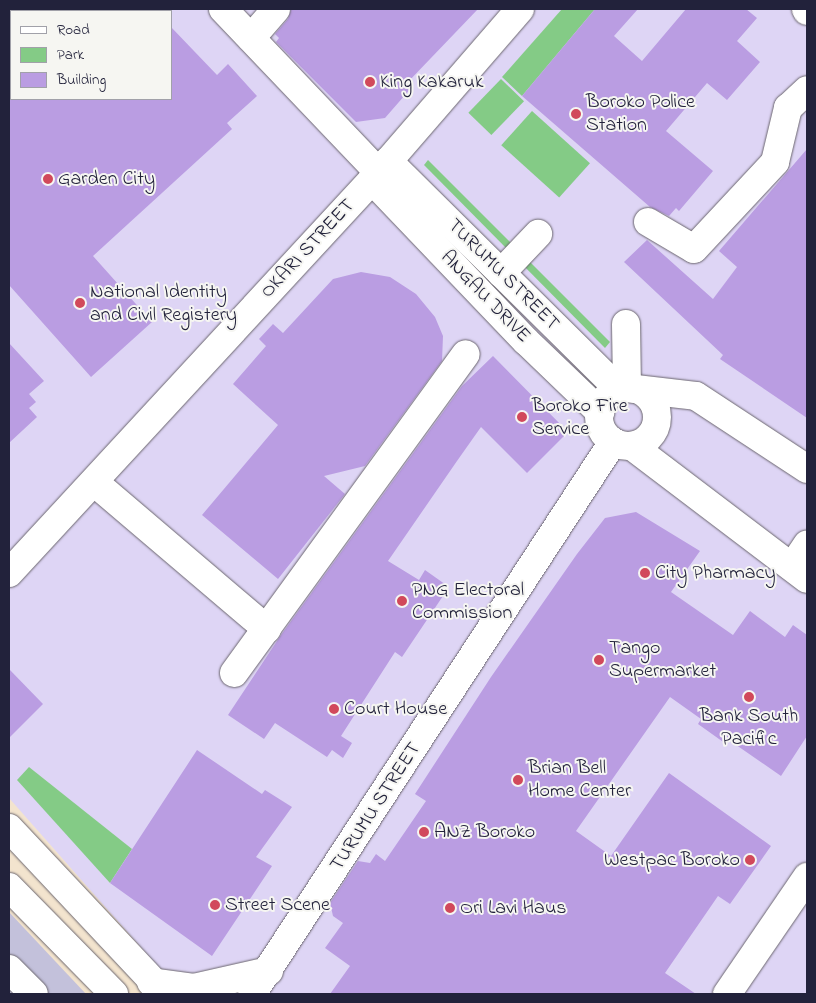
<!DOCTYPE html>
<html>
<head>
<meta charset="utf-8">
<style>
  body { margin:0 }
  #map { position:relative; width:816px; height:1003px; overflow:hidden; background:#f3e4ce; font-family:"Indie Flower",sans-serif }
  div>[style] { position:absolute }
  .built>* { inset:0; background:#ded5f5 }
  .industrial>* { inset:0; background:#c3c1db }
  .green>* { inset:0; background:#84cb86; transform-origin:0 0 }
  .building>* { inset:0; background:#ba9de2 }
  .roads { filter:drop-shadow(0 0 1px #6b666e) drop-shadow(0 0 1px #6b666e) }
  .minor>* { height:28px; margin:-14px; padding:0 14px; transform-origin:14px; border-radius:14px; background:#fff }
  .minor>.ring { margin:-14px; padding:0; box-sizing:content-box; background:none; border:28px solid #fff; border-radius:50% }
  .highway>* { height:28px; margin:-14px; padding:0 14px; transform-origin:14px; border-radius:14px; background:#fff }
  .dots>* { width:14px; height:14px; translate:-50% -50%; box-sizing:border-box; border:2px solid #f6f6f2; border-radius:50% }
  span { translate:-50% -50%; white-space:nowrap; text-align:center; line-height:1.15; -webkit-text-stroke:4px #f6f6f2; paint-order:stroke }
  .poi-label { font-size:20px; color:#22223b }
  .left { translate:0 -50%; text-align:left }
  .right { translate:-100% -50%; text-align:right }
  .street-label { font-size:20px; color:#22223b }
  .frame { position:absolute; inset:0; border:10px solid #22223b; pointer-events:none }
  .legend { position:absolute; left:10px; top:10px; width:162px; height:90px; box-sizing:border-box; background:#f6f6f2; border:1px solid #a1a1a9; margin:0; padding:6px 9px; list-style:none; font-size:15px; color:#22223b }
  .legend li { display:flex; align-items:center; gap:10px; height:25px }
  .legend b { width:25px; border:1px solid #a1a1a9 }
</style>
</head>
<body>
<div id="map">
  <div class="built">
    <i style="clip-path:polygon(evenodd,9px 9px,805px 9px,807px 12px,807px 867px,719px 994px,182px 994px,9px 798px,9px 9px,11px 11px,171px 11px,171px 99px,11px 99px,11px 11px)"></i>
    <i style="clip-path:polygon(807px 890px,807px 994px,735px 994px)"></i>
  </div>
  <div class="industrial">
    <i style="clip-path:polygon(9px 912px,86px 994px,9px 994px)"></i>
  </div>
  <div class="green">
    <i style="clip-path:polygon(562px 9px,595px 9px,522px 96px,502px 77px)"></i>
    <i style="left:501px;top:79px;width:32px;height:47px;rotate:44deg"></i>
    <i style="left:532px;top:111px;width:78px;height:46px;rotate:42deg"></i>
    <i style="clip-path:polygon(428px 160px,610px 342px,605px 348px,424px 165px)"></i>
    <i style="clip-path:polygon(29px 767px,132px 849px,110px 883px,17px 780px)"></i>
  </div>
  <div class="building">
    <i style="clip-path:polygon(291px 9px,478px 9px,407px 83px,412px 87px,385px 118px,356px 122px,276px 42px,279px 38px,275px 34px,288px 19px)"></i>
    <i style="clip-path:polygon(595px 9px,638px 9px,614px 36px,642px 61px,686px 9px,746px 9px,757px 18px,737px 41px,760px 62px,727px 100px,707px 83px,666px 131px,713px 171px,679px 211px,676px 208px,669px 216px,650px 207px,522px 96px)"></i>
    <i style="clip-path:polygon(171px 27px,217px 75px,228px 64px,257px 96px,227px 123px,232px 129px,93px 256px,152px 322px,91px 377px,9px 285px,9px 99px,171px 99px)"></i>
    <i style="clip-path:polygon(807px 149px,807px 418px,720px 359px,723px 355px,624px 262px,647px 240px,713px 299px,737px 267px,719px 251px)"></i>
    <i style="clip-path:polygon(361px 272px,390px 277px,416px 294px,435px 317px,443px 336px,442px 361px,365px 466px,324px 476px,345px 494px,278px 579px,202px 515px,278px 425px,233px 384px,266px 346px,259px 339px,273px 324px,283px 333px,333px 279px)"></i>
    <i style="clip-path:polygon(9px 343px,44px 381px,29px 394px,36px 402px,29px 408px,37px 417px,9px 443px)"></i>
    <i style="clip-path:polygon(493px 356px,568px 432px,527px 473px,481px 427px,457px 461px,388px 561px,419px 580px,425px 570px,449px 587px,402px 657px,395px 652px,341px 736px,352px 743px,343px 758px,332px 750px,327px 757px,275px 723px,264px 739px,228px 715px,281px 635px,462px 386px)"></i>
    <i style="clip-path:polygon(636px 512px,700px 551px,671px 592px,733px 635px,750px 611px,785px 637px,793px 625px,807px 635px,807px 736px,781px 776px,729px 740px,726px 744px,698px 724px,701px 719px,670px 697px,576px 831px,611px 856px,669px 773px,771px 846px,730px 904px,718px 896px,665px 973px,696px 994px,330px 994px,350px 966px,325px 948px,343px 923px,333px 916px,330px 903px,358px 861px,370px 863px,376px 854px,385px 861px,426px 801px,415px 794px,491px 677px,577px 554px,605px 518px)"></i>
    <i style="clip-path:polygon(9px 669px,43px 704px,9px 738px)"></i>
    <i style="clip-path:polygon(197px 750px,262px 794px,265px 790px,292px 807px,256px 857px,272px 866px,212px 956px,110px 883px)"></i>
  </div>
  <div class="roads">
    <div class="minor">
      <i style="left:223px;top:9px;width:225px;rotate:46.4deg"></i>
      <i style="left:806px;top:9px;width:2px;rotate:63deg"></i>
      <i style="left:251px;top:38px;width:38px;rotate:-49deg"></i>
      <i style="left:388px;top:161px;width:324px;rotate:44.7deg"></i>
      <i style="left:372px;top:180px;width:223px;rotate:46.3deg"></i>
      <i style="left:526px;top:341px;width:103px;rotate:43.8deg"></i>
      <i style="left:648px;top:222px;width:53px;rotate:30.4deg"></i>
      <i style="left:694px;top:249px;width:119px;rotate:-47deg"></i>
      <i style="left:775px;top:162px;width:56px;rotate:-76.5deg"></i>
      <i style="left:788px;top:108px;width:26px;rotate:-43deg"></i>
      <i style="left:501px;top:273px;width:54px;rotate:-46.5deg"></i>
      <i style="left:626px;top:324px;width:64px;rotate:89.1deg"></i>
      <i style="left:627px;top:388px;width:69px;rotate:6.6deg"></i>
      <i style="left:696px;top:396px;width:133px;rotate:33.3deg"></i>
      <i class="ring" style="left:599px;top:388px;width:30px;height:30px"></i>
      <i style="left:632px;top:446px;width:220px;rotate:37.2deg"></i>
      <i style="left:94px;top:482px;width:227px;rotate:40.4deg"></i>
      <i style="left:792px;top:567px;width:27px;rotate:-56deg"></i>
      <i style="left:9px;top:573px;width:535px;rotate:-47.27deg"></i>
      <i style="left:372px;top:180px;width:226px;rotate:-49.1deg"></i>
      <i style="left:234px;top:673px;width:394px;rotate:-54deg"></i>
      <i style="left:9px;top:969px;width:35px;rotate:45deg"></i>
      <i style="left:151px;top:982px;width:43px;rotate:7.9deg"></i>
      <i style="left:194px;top:988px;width:77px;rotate:-12.8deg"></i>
      <i style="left:252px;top:994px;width:660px;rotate:-56.82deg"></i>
      <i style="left:727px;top:994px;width:142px;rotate:-55.6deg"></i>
    </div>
    <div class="highway">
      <i style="left:9px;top:828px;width:228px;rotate:46.8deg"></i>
      <i style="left:9px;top:887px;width:150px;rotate:45.5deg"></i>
    </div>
  </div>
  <div class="dots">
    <i style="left:370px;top:82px;background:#d1495b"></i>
    <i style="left:576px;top:114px;background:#d1495b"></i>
    <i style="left:48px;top:179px;background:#d1495b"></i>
    <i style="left:80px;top:303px;background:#d1495b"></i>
    <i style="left:522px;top:417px;background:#d1495b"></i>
    <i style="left:645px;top:573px;background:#d1495b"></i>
    <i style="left:402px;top:601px;background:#d1495b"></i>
    <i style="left:599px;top:660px;background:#d1495b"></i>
    <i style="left:749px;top:697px;background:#d1495b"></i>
    <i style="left:334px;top:709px;background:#d1495b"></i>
    <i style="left:518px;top:780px;background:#d1495b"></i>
    <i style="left:424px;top:832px;background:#d1495b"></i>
    <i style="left:750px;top:860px;background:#d1495b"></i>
    <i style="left:215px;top:905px;background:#d1495b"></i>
    <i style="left:450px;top:908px;background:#d1495b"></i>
  </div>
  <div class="poi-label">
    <span class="left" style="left:380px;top:82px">King Kakaruk</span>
    <span class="left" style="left:586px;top:114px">Boroko Police<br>Station</span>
    <span class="left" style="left:58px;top:179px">Garden City</span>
    <span class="left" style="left:90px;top:304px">National Identity<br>and Civil Registery</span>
    <span class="left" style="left:532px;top:418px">Boroko Fire<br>Service</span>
    <span class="left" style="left:655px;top:573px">City Pharmacy</span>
    <span class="left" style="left:412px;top:602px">PNG Electoral<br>Commission</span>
    <span class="left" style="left:609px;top:660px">Tango<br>Supermarket</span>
    <span class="left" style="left:344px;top:709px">Court House</span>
    <span style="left:749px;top:728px">Bank South<br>Pacific</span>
    <span class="left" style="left:528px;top:780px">Brian Bell<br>Home Center</span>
    <span class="left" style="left:434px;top:832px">ANZ Boroko</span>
    <span class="right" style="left:740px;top:860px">Westpac Boroko</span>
    <span class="left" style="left:225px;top:905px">Street Scene</span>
    <span class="left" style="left:460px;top:908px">Ori Lavi Haus</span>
  </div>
  <div class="street-label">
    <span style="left:308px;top:249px;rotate:-47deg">OKARI STREET</span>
    <span style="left:503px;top:275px;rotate:45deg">TURUMU STREET</span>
    <span style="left:485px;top:297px;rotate:46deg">ANGAU DRIVE</span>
    <span style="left:376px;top:807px;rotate:-57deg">TURUMU STREET</span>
  </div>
  <div class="frame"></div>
  <ul class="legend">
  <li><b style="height:6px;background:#fff"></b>Road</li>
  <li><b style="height:14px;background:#84cb86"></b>Park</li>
  <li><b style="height:14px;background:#ba9de2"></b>Building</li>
  </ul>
</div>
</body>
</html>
